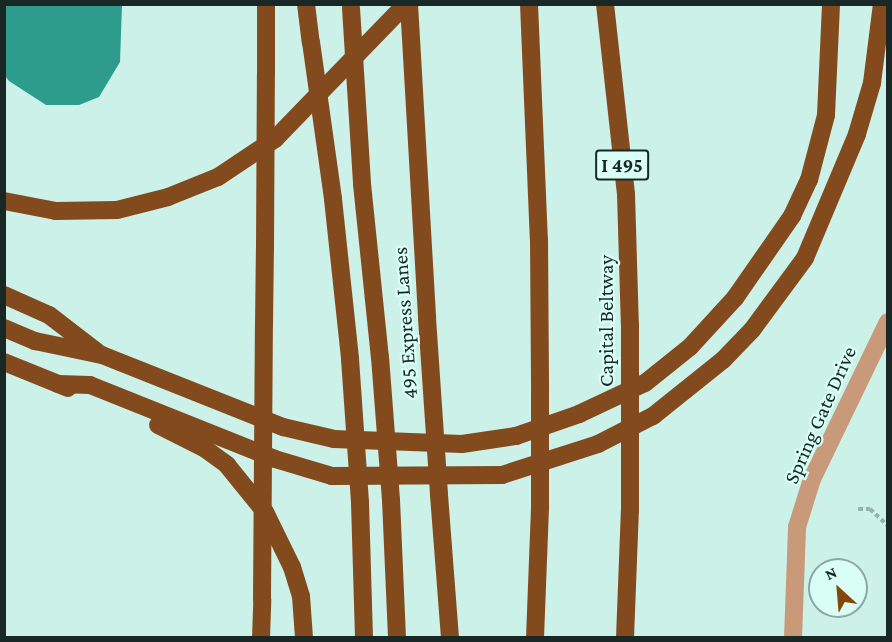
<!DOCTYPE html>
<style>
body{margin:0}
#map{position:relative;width:892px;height:642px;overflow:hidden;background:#cbf1e9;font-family:"Crimson Pro",serif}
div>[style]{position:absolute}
.water>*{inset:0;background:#2e9c8c}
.path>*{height:4px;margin-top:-2px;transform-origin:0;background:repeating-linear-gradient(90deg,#95b4ad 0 4.5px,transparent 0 7.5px)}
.minor>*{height:18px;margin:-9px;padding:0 9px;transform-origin:9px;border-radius:9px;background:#c99a79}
.motorway>*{height:18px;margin:-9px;padding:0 9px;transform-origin:9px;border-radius:9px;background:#834b1d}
.motorway-bridge>*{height:18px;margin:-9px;padding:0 9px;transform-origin:9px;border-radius:9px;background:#834b1d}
span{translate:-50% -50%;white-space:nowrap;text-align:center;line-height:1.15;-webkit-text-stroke:4.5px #d8fef6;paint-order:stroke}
.shield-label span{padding:2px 4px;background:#d8fef6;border:2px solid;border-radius:4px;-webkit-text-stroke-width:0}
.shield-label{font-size:20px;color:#1a2825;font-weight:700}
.street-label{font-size:21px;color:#1a2825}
.frame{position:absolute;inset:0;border:6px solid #1a2825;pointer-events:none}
.north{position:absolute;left:808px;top:558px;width:60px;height:60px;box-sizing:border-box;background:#d8fef6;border:2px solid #8ca8a2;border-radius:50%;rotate:334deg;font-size:16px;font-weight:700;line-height:24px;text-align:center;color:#1a2825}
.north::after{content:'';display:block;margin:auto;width:21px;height:27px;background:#844609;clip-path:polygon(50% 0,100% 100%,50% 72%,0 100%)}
</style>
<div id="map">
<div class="water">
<div style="clip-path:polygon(4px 5px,122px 5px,120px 62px,99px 97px,79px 105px,46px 105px,9px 81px,5px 76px)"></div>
</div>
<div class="path">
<div style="left:858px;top:509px;width:12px"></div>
<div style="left:870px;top:509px;width:25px;rotate:43deg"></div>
</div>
<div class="minor">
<div style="left:793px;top:638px;width:111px;rotate:-87.9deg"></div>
<div style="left:797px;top:527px;width:50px;rotate:-72.6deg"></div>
<div style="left:812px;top:479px;width:174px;rotate:-64.2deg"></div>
</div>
<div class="motorway">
<div style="left:266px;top:4px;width:70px;rotate:90deg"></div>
<div style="left:306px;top:4px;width:38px;rotate:83deg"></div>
<div style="left:409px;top:4px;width:315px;rotate:86.7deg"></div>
<div style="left:529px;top:4px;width:235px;rotate:87.6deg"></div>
<div style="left:539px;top:239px;width:152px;rotate:89.6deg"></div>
<div style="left:605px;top:4px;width:191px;rotate:83.7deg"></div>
<div style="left:626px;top:194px;width:131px;rotate:88.3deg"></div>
<div style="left:362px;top:184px;width:174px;rotate:84.1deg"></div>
<div style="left:333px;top:199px;width:161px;rotate:83.9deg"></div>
<div style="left:4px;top:201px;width:53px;rotate:10.9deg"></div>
<div style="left:56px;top:211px;width:61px;rotate:-0.9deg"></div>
<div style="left:117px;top:210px;width:53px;rotate:-14.3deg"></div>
<div style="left:168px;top:197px;width:54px;rotate:-21.8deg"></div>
<div style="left:218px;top:177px;width:69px;rotate:-33.7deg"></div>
<div style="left:275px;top:139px;width:188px;rotate:-45.9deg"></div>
<div style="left:4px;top:295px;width:49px;rotate:24deg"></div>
<div style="left:49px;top:315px;width:61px;rotate:37.6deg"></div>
<div style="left:264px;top:325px;width:77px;rotate:-89.3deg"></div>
<div style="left:4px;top:328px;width:34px;rotate:23deg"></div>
<div style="left:35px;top:341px;width:68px;rotate:11.8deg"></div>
<div style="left:102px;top:355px;width:195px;rotate:21.7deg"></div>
<div style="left:283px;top:427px;width:52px;rotate:13.2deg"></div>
<div style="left:334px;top:439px;width:128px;rotate:2.2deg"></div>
<div style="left:462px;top:444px;width:55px;rotate:-8.4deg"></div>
<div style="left:516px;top:436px;width:67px;rotate:-19.2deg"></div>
<div style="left:579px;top:414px;width:73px;rotate:-25.2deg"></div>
<div style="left:645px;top:383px;width:58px;rotate:-38.7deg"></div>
<div style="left:690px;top:347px;width:67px;rotate:-47.4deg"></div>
<div style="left:735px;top:298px;width:100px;rotate:-55.2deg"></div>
<div style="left:792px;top:216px;width:40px;rotate:-65deg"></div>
<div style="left:809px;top:180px;width:67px;rotate:-75.3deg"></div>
<div style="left:826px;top:115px;width:111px;rotate:-87.4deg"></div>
<div style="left:4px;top:362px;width:69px;rotate:22.1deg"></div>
<div style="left:58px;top:384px;width:32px;rotate:2deg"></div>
<div style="left:90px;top:385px;width:199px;rotate:21.8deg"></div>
<div style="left:275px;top:459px;width:59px;rotate:16.6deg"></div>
<div style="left:332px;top:476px;width:170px;rotate:-0.3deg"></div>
<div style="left:502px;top:475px;width:101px;rotate:-17.9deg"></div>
<div style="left:598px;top:444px;width:62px;rotate:-27deg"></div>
<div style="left:653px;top:416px;width:90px;rotate:-38.7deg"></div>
<div style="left:723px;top:360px;width:42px;rotate:-46deg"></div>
<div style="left:752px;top:330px;width:89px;rotate:-53.6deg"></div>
<div style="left:805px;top:258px;width:134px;rotate:-67.2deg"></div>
<div style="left:857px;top:134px;width:53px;rotate:-73.6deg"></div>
<div style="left:872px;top:83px;width:80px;rotate:-82.8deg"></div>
<div style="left:158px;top:425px;width:51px;rotate:26.6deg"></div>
<div style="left:204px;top:448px;width:29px;rotate:36deg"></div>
<div style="left:227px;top:465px;width:60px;rotate:51deg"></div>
<div style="left:265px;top:512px;width:61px;rotate:63.9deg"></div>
<div style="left:292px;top:567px;width:30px;rotate:73deg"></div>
<div style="left:301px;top:596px;width:42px;rotate:85.9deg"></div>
<div style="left:439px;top:495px;width:143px;rotate:85.6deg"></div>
<div style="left:391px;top:500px;width:138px;rotate:87.5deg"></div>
<div style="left:360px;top:503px;width:135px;rotate:88.3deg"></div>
<div style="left:261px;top:638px;width:38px;rotate:-88deg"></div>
<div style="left:535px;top:638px;width:133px;rotate:-87.8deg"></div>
<div style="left:625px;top:638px;width:128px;rotate:-87.8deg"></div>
</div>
<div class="motorway-bridge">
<div style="left:351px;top:8px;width:176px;rotate:86.4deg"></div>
<div style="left:311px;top:42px;width:159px;rotate:82deg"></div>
<div style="left:265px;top:248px;width:174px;rotate:-89.7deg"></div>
<div style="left:427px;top:318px;width:177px;rotate:86.1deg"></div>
<div style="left:380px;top:357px;width:143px;rotate:85.6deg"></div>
<div style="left:350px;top:359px;width:144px;rotate:86deg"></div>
<div style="left:540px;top:505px;width:114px;rotate:-90deg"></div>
<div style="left:630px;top:510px;width:185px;rotate:-90deg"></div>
<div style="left:262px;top:600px;width:275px;rotate:-89.6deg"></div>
</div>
<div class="shield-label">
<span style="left:622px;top:165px">I 495</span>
</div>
<div class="street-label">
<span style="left:606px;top:321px;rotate:-90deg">Capital Beltway</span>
<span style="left:405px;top:323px;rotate:-94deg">495 Express Lanes</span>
<span style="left:820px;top:415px;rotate:-66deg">Spring Gate Drive</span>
</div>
<div class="frame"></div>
<div class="north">N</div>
</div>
